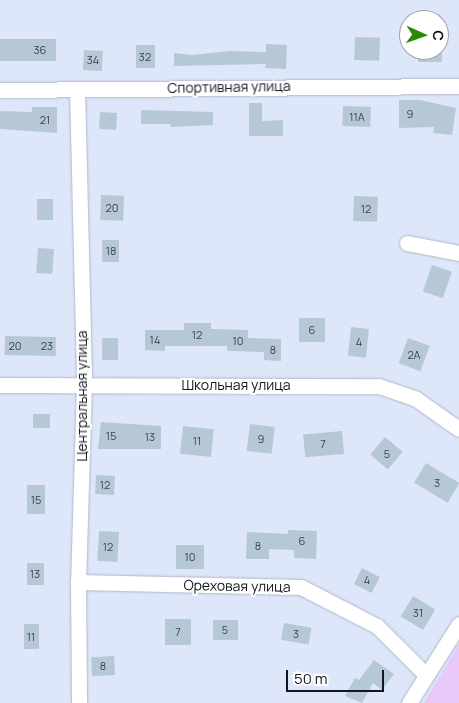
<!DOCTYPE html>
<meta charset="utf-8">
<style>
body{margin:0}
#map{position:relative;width:459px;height:703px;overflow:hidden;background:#dde7f9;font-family:Manrope,sans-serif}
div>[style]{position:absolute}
.green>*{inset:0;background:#e9c8fa}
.building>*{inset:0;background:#b6c8d5;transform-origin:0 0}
.roads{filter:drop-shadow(0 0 1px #afb8c9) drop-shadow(0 0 1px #afb8c9)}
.minor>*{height:15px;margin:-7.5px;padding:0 7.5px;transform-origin:7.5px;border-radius:7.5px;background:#fff}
span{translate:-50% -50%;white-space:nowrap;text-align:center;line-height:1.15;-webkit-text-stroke:4px #fff;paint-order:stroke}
.number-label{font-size:11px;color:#3b424a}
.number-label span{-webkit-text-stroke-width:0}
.street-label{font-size:14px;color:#12151b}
.north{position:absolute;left:399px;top:10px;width:50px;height:50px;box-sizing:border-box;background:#fff;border:1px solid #a0a1a4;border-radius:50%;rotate:92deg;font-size:14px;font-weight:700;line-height:20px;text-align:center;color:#12151b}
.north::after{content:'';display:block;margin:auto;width:18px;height:22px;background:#288b00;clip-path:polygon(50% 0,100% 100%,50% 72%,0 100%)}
.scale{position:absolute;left:286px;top:670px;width:98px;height:22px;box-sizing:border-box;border:2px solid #12151b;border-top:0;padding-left:6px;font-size:15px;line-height:18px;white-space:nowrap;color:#12151b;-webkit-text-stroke:4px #fff;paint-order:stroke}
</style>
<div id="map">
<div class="green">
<div style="clip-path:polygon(459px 644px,459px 703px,424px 703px)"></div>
</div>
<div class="building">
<div style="left:355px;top:37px;width:25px;height:23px;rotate:2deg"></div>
<div style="left:56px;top:39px;width:22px;height:56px;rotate:90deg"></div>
<div style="clip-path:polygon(266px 44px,287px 45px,286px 69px,265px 68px,266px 64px,174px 66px,174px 53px,193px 55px,230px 51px,266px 52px)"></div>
<div style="left:136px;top:45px;width:19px;height:23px"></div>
<div style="left:84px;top:50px;width:19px;height:20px;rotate:3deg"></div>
<div style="left:418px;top:50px;width:24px;height:12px"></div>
<div style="clip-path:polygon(399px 100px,420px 100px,456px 108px,452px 135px,433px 133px,434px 127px,399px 128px)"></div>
<div style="clip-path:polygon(249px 103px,262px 103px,262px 121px,283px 120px,283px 136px,249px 136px)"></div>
<div style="left:343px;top:106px;width:28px;height:20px;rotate:2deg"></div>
<div style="clip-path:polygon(32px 107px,57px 107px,57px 133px,0 129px,0 111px,32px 112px)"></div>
<div style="clip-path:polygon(141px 110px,213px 112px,213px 125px,171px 127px,171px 124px,141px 124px)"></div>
<div style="left:100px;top:112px;width:17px;height:17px;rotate:3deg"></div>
<div style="left:101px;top:195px;width:23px;height:25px;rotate:2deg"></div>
<div style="left:354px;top:196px;width:24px;height:25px;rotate:2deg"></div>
<div style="left:37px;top:199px;width:16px;height:21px"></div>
<div style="left:102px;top:240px;width:17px;height:22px"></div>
<div style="left:38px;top:248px;width:16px;height:25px;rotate:4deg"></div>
<div style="left:432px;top:265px;width:21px;height:28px;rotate:19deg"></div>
<div style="left:299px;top:318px;width:26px;height:24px"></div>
<div style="clip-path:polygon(184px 323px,211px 323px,211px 329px,248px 330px,248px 338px,281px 339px,281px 361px,264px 360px,264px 352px,227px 351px,227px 346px,165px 346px,165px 351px,145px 350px,145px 330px,184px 330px)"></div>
<div style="left:351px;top:327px;width:18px;height:29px;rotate:6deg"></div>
<div style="left:5px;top:336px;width:51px;height:19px;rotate:1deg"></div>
<div style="left:102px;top:338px;width:16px;height:22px"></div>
<div style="left:408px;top:338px;width:23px;height:27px;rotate:20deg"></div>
<div style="left:33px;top:414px;width:17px;height:14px"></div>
<div style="clip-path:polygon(101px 422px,161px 426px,161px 449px,98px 449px)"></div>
<div style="left:250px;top:424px;width:25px;height:27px;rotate:7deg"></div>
<div style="left:183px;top:426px;width:31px;height:28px;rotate:6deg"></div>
<div style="left:342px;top:431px;width:23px;height:39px;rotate:85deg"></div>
<div style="left:385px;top:437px;width:23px;height:23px;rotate:40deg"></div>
<div style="left:426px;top:463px;width:39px;height:23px;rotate:31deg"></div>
<div style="left:96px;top:475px;width:19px;height:19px;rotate:3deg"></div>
<div style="left:27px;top:485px;width:18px;height:29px"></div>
<div style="clip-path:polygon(288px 530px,317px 531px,316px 559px,294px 558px,294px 550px,269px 549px,269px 559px,246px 559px,247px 532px,288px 534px)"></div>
<div style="left:99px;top:531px;width:20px;height:30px;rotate:3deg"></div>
<div style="left:176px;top:545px;width:28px;height:24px"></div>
<div style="left:27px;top:563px;width:17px;height:22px"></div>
<div style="left:362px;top:568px;width:20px;height:18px;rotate:27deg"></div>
<div style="left:413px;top:596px;width:26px;height:24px;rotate:31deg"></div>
<div style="left:165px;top:619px;width:26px;height:26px"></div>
<div style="left:213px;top:620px;width:25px;height:20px"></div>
<div style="left:284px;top:623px;width:28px;height:17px;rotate:10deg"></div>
<div style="left:24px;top:624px;width:15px;height:25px"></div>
<div style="left:114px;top:656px;width:19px;height:23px;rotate:87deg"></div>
<div style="clip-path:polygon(374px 660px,394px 674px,382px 690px,373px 683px,362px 703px,345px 696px,355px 678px,359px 680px)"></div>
</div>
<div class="roads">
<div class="minor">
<div style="left:77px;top:89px;width:294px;rotate:88.6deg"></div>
<div style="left:84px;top:383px;width:199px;rotate:91.7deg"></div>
<div style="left:78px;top:582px;width:121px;rotate:89.5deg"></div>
<div style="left:0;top:90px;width:459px;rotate:-0.5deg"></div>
<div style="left:407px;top:243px;width:53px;rotate:10.9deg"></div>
<div style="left:0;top:385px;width:379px;rotate:0.2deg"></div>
<div style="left:379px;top:386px;width:39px;rotate:19deg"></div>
<div style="left:416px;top:399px;width:52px;rotate:34.9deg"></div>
<div style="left:78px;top:582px;width:223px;rotate:1.3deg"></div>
<div style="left:301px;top:587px;width:85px;rotate:27.2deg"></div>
<div style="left:377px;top:626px;width:69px;rotate:45deg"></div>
<div style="left:409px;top:703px;width:93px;rotate:-57.7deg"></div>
</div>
</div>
<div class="number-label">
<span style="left:40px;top:50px">36</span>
<span style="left:145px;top:57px">32</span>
<span style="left:93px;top:60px">34</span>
<span style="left:410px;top:114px">9</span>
<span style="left:357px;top:117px">11А</span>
<span style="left:45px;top:120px">21</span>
<span style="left:112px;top:208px">20</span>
<span style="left:366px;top:209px">12</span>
<span style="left:111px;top:251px">18</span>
<span style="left:312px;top:330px">6</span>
<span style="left:197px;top:335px">12</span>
<span style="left:155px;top:340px">14</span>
<span style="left:238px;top:341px">10</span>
<span style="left:359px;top:342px">4</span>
<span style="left:15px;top:346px">20</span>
<span style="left:47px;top:346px">23</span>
<span style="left:273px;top:350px">8</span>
<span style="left:414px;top:355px">2А</span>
<span style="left:111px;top:436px">15</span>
<span style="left:150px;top:437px">13</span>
<span style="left:261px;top:439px">9</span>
<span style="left:197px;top:441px">11</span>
<span style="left:323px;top:444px">7</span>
<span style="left:387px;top:454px">5</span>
<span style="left:437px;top:483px">3</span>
<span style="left:105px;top:485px">12</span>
<span style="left:36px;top:500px">15</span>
<span style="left:302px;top:541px">6</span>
<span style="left:258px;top:546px">8</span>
<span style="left:108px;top:547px">12</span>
<span style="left:190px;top:557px">10</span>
<span style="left:35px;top:574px">13</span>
<span style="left:367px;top:580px">4</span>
<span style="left:418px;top:613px">31</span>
<span style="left:225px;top:630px">5</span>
<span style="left:178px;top:632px">7</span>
<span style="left:296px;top:634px">3</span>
<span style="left:31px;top:637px">11</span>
<span style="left:103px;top:666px">8</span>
</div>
<div class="street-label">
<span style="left:229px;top:87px;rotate:-1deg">Спортивная улица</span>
<span style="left:236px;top:385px">Школьная улица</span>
<span style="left:82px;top:396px;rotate:-90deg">Центральная улица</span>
<span style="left:237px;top:586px;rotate:1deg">Ореховая улица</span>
</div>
<div class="north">С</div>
<div class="scale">50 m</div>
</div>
